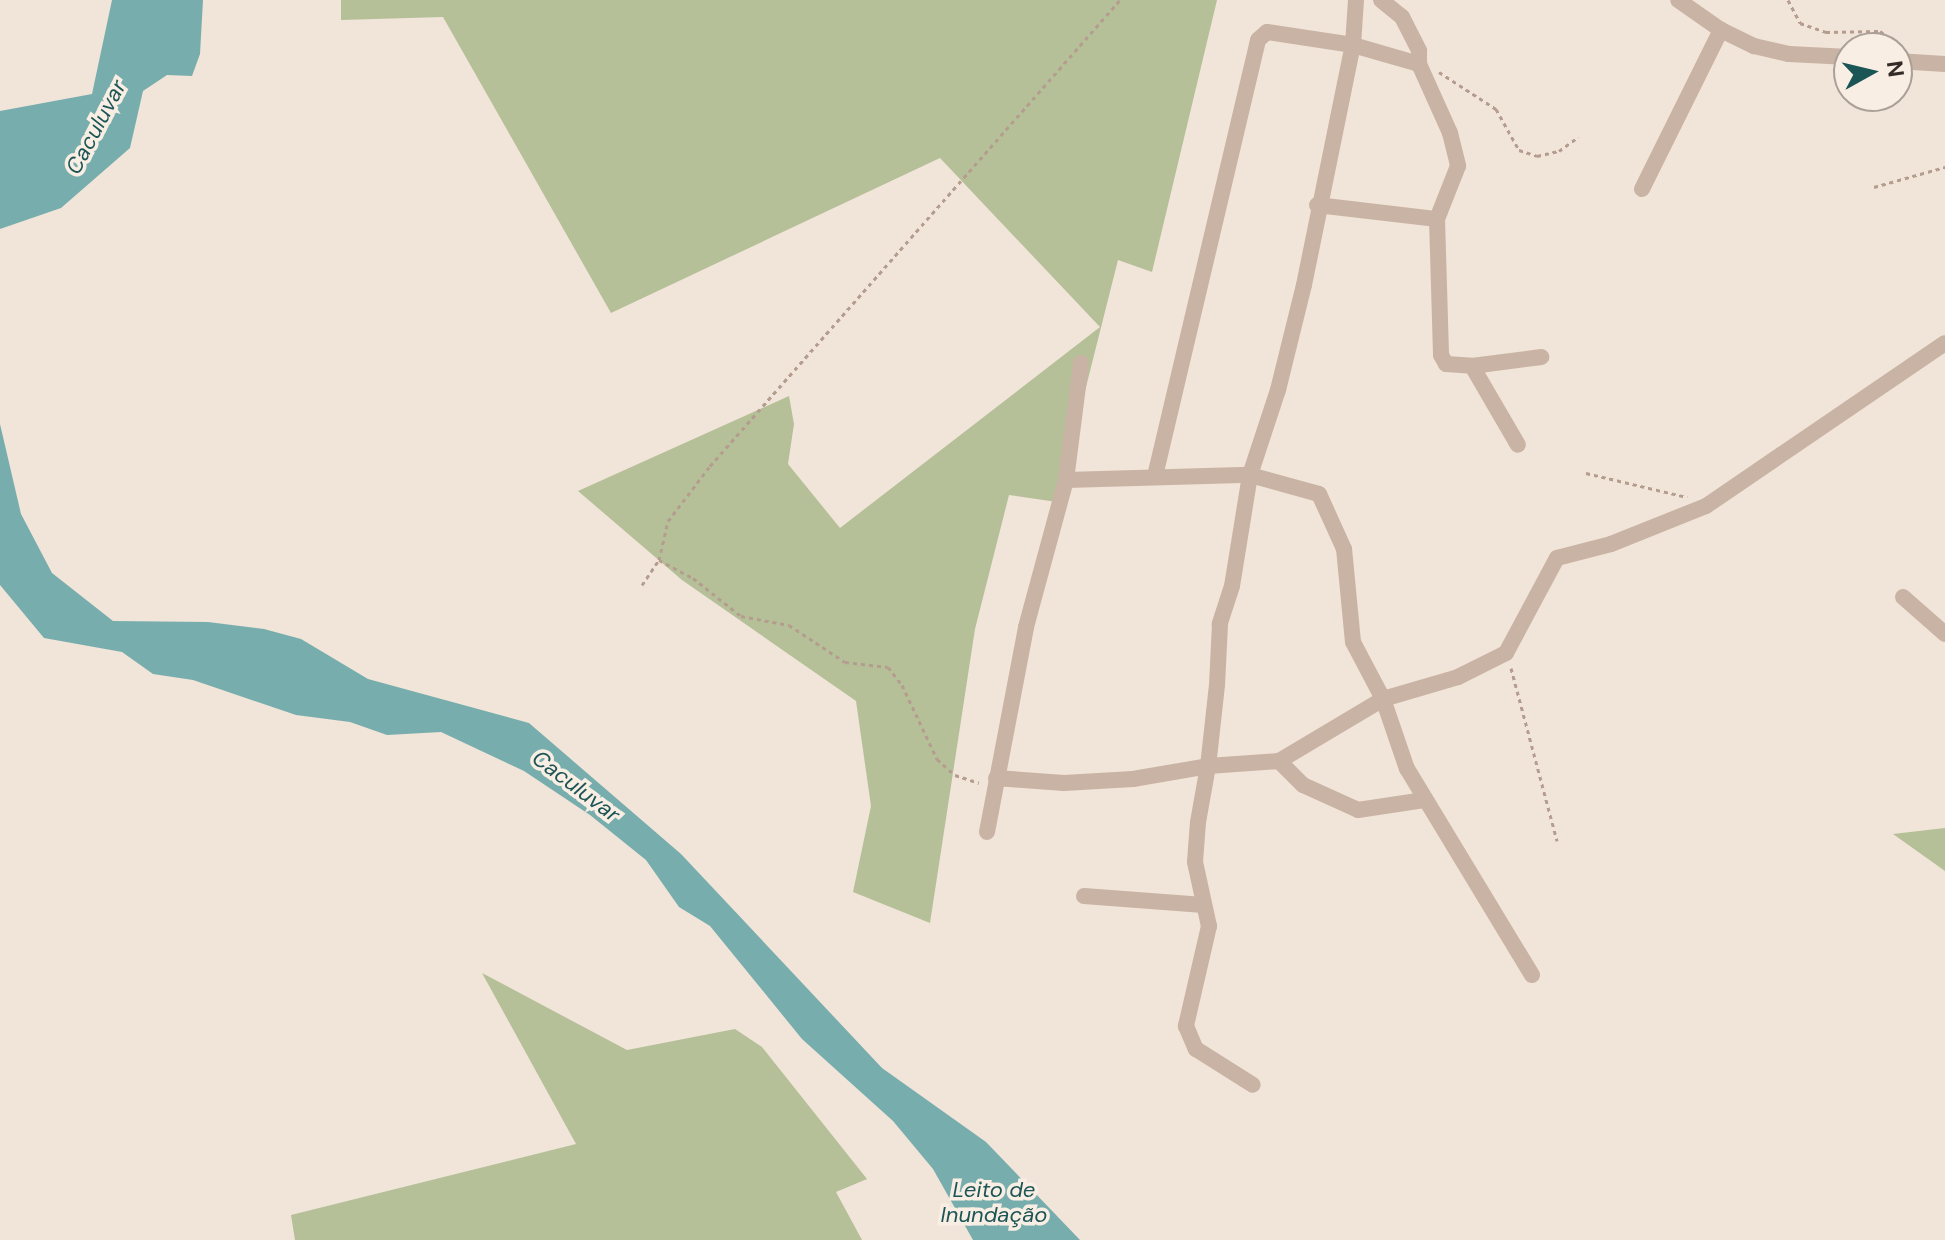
<!DOCTYPE html>
<meta charset="utf-8">
<style>
body{margin:0}
#map{position:relative;width:1945px;height:1240px;overflow:hidden;background:#f1e4d8;font-family:"DM Sans",sans-serif}
div>[style]{position:absolute}
.green>*{inset:0;background:#b5c098}
.water>*{inset:0;background:#77aead}
.path>*{height:3px;margin-top:-1.5px;transform-origin:0;background:repeating-linear-gradient(90deg,#b49d8f 0 4px,transparent 0 8px)}
.minor>*{height:16px;margin:-8px;padding:0 8px;transform-origin:8px;border-radius:8px;background:#c9b3a4}
span{translate:-50% -50%;white-space:nowrap;text-align:center;line-height:1.15;-webkit-text-stroke:7px #f9eee4;paint-order:stroke}
.water-label{font-size:22px;color:#1c5555;font-style:italic}
.north{position:absolute;left:1833px;top:32px;width:80px;height:80px;box-sizing:border-box;background:#f9eee4;border:2px solid #aaa098;border-radius:50%;rotate:82deg;font-size:22px;font-weight:700;line-height:32px;text-align:center;color:#342a26}
.north::after{content:'';display:block;margin:auto;width:28px;height:36px;background:#1c5555;clip-path:polygon(50% 0,100% 100%,50% 72%,0 100%)}
</style>
<div id="map">
<div class="green">
<div style="clip-path:polygon(341px 0,1217px 0,1152px 272px,1118px 260px,1057px 502px,1009px 495px,975px 629px,930px 923px,853px 892px,871px 806px,856px 701px,682px 580px,578px 491px,789px 396px,794px 424px,788px 464px,840px 528px,1100px 327px,940px 158px,611px 313px,443px 17px,341px 20px)"></div>
<div style="clip-path:polygon(1945px 828px,1945px 871px,1893px 834px)"></div>
<div style="clip-path:polygon(482px 973px,627px 1050px,735px 1029px,762px 1047px,867px 1179px,836px 1192px,862px 1240px,295px 1240px,291px 1215px,576px 1144px)"></div>
</div>
<div class="water">
<div style="clip-path:polygon(112px 0,203px 0,200px 54px,192px 76px,167px 75px,143px 91px,130px 148px,61px 208px,0 229px,0 111px,92px 94px)"></div>
<div style="clip-path:polygon(0 424px,21px 514px,52px 573px,113px 621px,208px 622px,264px 629px,301px 639px,368px 679px,529px 723px,681px 854px,882px 1068px,986px 1142px,1080px 1240px,973px 1240px,933px 1169px,893px 1121px,802px 1039px,710px 926px,679px 907px,646px 860px,590px 815px,524px 771px,441px 732px,387px 735px,350px 722px,296px 715px,193px 680px,153px 674px,122px 652px,44px 638px,0 585px)"></div>
</div>
<div class="path">
<div style="left:1788px;top:0;width:26px;rotate:62deg"></div>
<div style="left:1800px;top:23px;width:28px;rotate:19deg"></div>
<div style="left:1826px;top:32px;width:54px;rotate:-1.1deg"></div>
<div style="left:1880px;top:31px;width:21px;rotate:39deg"></div>
<div style="left:1439px;top:72px;width:68px;rotate:33deg"></div>
<div style="left:1496px;top:109px;width:47px;rotate:60.7deg"></div>
<div style="left:1519px;top:150px;width:19px;rotate:18deg"></div>
<div style="left:1537px;top:156px;width:23px;rotate:-13deg"></div>
<div style="left:1559px;top:151px;width:24px;rotate:-36deg"></div>
<div style="left:1874px;top:187px;width:74px;rotate:-15.7deg"></div>
<div style="left:1586px;top:473px;width:104px;rotate:13.4deg"></div>
<div style="left:659px;top:560px;width:38px;rotate:28deg"></div>
<div style="left:693px;top:578px;width:61px;rotate:38.4deg"></div>
<div style="left:741px;top:616px;width:49px;rotate:10.6deg"></div>
<div style="left:789px;top:625px;width:67px;rotate:33.5deg"></div>
<div style="left:845px;top:662px;width:43px;rotate:6.6deg"></div>
<div style="left:888px;top:667px;width:23px;rotate:52deg"></div>
<div style="left:902px;top:685px;width:82px;rotate:64.7deg"></div>
<div style="left:937px;top:759px;width:24px;rotate:42deg"></div>
<div style="left:955px;top:775px;width:25px;rotate:18deg"></div>
<div style="left:642px;top:585px;width:30px;rotate:-56deg"></div>
<div style="left:659px;top:560px;width:40px;rotate:-77deg"></div>
<div style="left:668px;top:521px;width:69px;rotate:-52.6deg"></div>
<div style="left:710px;top:466px;width:621px;rotate:-48.66deg"></div>
<div style="left:1511px;top:668px;width:179px;rotate:75.1deg"></div>
</div>
<div class="minor">
<div style="left:1381px;top:0;width:27px;rotate:39deg"></div>
<div style="left:1402px;top:17px;width:38px;rotate:63deg"></div>
<div style="left:1419px;top:51px;width:13px;rotate:90deg"></div>
<div style="left:1721px;top:30px;width:37px;rotate:26deg"></div>
<div style="left:1754px;top:46px;width:36px;rotate:13deg"></div>
<div style="left:1789px;top:54px;width:60px;rotate:2.9deg"></div>
<div style="left:1897px;top:61px;width:48px;rotate:3.6deg"></div>
<div style="left:1642px;top:189px;width:178px;rotate:-63.6deg"></div>
<div style="left:1721px;top:30px;width:52px;rotate:-145.1deg"></div>
<div style="left:1317px;top:205px;width:121px;rotate:6.7deg"></div>
<div style="left:1472px;top:366px;width:91px;rotate:59.8deg"></div>
<div style="left:1155px;top:476px;width:448px;rotate:-76.7deg"></div>
<div style="left:1258px;top:40px;width:12px;rotate:-42deg"></div>
<div style="left:1267px;top:32px;width:87px;rotate:8.6deg"></div>
<div style="left:1353px;top:45px;width:69px;rotate:16.1deg"></div>
<div style="left:1419px;top:64px;width:76px;rotate:65.8deg"></div>
<div style="left:1450px;top:133px;width:34px;rotate:76deg"></div>
<div style="left:1458px;top:166px;width:57px;rotate:111.6deg"></div>
<div style="left:1437px;top:219px;width:136px;rotate:88.3deg"></div>
<div style="left:1441px;top:355px;width:10px;rotate:61deg"></div>
<div style="left:1446px;top:364px;width:26px;rotate:4deg"></div>
<div style="left:1472px;top:366px;width:70px;rotate:-7.4deg"></div>
<div style="left:1066px;top:480px;width:118px;rotate:-82.7deg"></div>
<div style="left:1903px;top:597px;width:56px;rotate:41.4deg"></div>
<div style="left:1279px;top:761px;width:34px;rotate:45deg"></div>
<div style="left:1303px;top:785px;width:60px;rotate:24.4deg"></div>
<div style="left:1358px;top:810px;width:67px;rotate:-8.6deg"></div>
<div style="left:996px;top:778px;width:68px;rotate:4.2deg"></div>
<div style="left:1064px;top:783px;width:69px;rotate:-3.3deg"></div>
<div style="left:1133px;top:779px;width:76px;rotate:-9.8deg"></div>
<div style="left:1208px;top:766px;width:71px;rotate:-4deg"></div>
<div style="left:1279px;top:761px;width:121px;rotate:-30.8deg"></div>
<div style="left:1383px;top:699px;width:64px;rotate:-117.8deg"></div>
<div style="left:1353px;top:642px;width:93px;rotate:-95.5deg"></div>
<div style="left:1344px;top:549px;width:60px;rotate:-114.4deg"></div>
<div style="left:1319px;top:494px;width:72px;rotate:-164.6deg"></div>
<div style="left:1250px;top:475px;width:112px;rotate:99.2deg"></div>
<div style="left:1232px;top:586px;width:40px;rotate:108deg"></div>
<div style="left:1220px;top:624px;width:61px;rotate:92.8deg"></div>
<div style="left:1217px;top:685px;width:81px;rotate:96.3deg"></div>
<div style="left:1208px;top:766px;width:57px;rotate:100.1deg"></div>
<div style="left:1198px;top:822px;width:40px;rotate:94.3deg"></div>
<div style="left:1195px;top:862px;width:66px;rotate:77.7deg"></div>
<div style="left:1209px;top:926px;width:103px;rotate:103deg"></div>
<div style="left:1186px;top:1026px;width:25px;rotate:67deg"></div>
<div style="left:1196px;top:1049px;width:67px;rotate:32.3deg"></div>
<div style="left:987px;top:832px;width:209px;rotate:-79.2deg"></div>
<div style="left:1026px;top:627px;width:152px;rotate:-74.8deg"></div>
<div style="left:1066px;top:480px;width:184px;rotate:-1.6deg"></div>
<div style="left:1250px;top:475px;width:89px;rotate:-71.8deg"></div>
<div style="left:1278px;top:390px;width:108px;rotate:-76.1deg"></div>
<div style="left:1304px;top:285px;width:245px;rotate:-78.5deg"></div>
<div style="left:1353px;top:45px;width:45px;rotate:-86.2deg"></div>
<div style="left:1084px;top:896px;width:120px;rotate:4.3deg"></div>
<div style="left:1532px;top:975px;width:241px;rotate:-121.2deg"></div>
<div style="left:1407px;top:769px;width:74px;rotate:-108.9deg"></div>
<div style="left:1383px;top:699px;width:78px;rotate:-16.3deg"></div>
<div style="left:1458px;top:677px;width:54px;rotate:-26.6deg"></div>
<div style="left:1506px;top:653px;width:108px;rotate:-61.8deg"></div>
<div style="left:1557px;top:558px;width:56px;rotate:-14.5deg"></div>
<div style="left:1611px;top:544px;width:102px;rotate:-21.8deg"></div>
<div style="left:1706px;top:506px;width:289px;rotate:-34.3deg"></div>
</div>
<div class="water-label">
<span style="left:96px;top:127px;rotate:-62deg">Caculuvar</span>
<span style="left:576px;top:786px;rotate:37deg">Caculuvar</span>
<span style="left:994px;top:1202px">Leito de<br>Inundação</span>
</div>
<div class="north">N</div>
</div>
